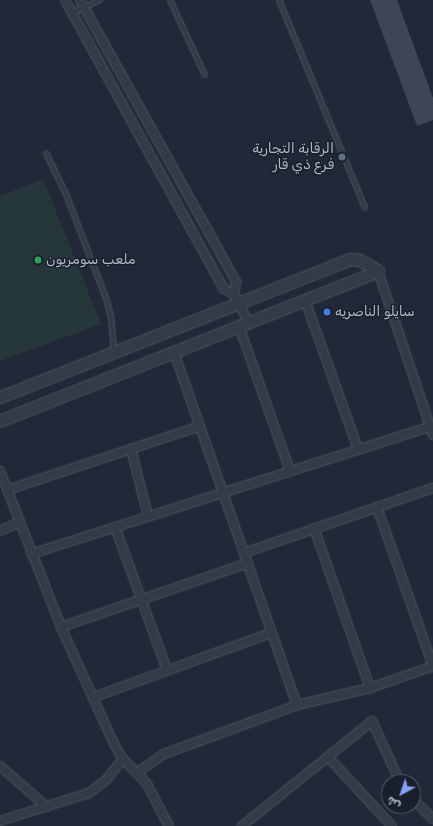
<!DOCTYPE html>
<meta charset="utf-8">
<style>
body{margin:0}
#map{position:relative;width:433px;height:826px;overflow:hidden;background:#212837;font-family:Rubik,Vazirmatn,sans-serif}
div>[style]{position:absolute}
.green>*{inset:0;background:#26373b}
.building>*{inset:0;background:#3d4557}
.roads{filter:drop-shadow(0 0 1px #4f5563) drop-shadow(0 0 1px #4f5563)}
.service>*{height:4px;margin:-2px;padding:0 2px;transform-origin:2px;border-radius:2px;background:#353a48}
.minor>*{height:8px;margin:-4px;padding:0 4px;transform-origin:4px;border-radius:4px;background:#353a48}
.tertiary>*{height:11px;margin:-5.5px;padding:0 5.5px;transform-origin:5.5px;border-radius:5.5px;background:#353a48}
.dots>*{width:11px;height:11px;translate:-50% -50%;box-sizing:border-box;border:2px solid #1a1f2d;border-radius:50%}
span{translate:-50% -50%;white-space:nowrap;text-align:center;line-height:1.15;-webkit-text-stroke:3px #1a1f2d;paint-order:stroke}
.poi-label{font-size:14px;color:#afb5c4}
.right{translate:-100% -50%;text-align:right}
.left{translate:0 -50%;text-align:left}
.north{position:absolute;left:381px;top:774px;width:40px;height:40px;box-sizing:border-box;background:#1a1f2d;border:1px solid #565b69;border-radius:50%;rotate:220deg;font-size:11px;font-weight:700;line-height:16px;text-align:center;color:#afb5c4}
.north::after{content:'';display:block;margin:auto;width:14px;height:18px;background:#84a2f4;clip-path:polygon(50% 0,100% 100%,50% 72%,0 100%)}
</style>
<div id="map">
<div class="green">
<div style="clip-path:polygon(43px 179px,101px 324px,0 361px,0 196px)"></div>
</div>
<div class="building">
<div style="clip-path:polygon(370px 0,397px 0,433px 98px,433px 120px,417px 126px)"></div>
</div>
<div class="roads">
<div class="service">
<div style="left:170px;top:0;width:83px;rotate:65deg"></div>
<div style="left:279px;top:0;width:225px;rotate:67.5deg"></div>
<div style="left:72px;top:13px;width:31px;rotate:-25deg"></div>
<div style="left:46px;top:153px;width:46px;rotate:64deg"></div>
<div style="left:66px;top:194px;width:111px;rotate:69deg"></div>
<div style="left:106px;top:298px;width:20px;rotate:75deg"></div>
<div style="left:111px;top:317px;width:34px;rotate:85deg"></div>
</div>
<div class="minor">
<div style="left:65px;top:0;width:330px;rotate:61.2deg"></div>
<div style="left:224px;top:289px;width:11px;rotate:27deg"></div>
<div style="left:234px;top:294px;width:33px;rotate:63deg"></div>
<div style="left:80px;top:0;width:322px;rotate:61deg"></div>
<div style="left:236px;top:282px;width:12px;rotate:99deg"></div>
<div style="left:378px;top:271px;width:173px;rotate:71.5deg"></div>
<div style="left:305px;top:300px;width:158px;rotate:70.4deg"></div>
<div style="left:239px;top:326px;width:154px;rotate:70.6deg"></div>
<div style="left:174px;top:352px;width:374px;rotate:70.8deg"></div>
<div style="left:131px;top:449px;width:69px;rotate:75.8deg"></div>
<div style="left:0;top:471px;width:168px;rotate:68.6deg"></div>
<div style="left:61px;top:627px;width:128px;rotate:65.6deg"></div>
<div style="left:114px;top:744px;width:17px;rotate:59deg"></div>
<div style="left:123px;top:759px;width:35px;rotate:46deg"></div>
<div style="left:147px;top:784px;width:47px;rotate:62.4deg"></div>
<div style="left:7px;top:490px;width:203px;rotate:-18.3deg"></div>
<div style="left:115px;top:527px;width:152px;rotate:70deg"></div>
<div style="left:314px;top:528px;width:170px;rotate:70.7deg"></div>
<div style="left:0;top:531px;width:21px;rotate:-25deg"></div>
<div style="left:244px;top:553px;width:200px;rotate:-19deg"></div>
<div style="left:31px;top:554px;width:419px;rotate:-17.7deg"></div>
<div style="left:61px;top:627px;width:198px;rotate:-18.9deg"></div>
<div style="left:94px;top:697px;width:188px;rotate:-19.9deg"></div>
<div style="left:328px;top:757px;width:94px;rotate:47.2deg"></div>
<div style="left:0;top:766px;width:62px;rotate:41.1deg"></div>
<div style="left:138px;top:772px;width:32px;rotate:-35deg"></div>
<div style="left:164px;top:754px;width:142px;rotate:-20.2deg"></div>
<div style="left:297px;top:705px;width:75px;rotate:-13.1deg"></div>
<div style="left:370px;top:688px;width:67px;rotate:-19.2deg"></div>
<div style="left:433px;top:666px;width:169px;rotate:-109.4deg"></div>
<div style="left:413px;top:799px;width:28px;rotate:45deg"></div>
<div style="left:0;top:821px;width:93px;rotate:-17.5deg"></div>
<div style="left:89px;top:793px;width:20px;rotate:-37deg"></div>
<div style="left:105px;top:781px;width:28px;rotate:-51deg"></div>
<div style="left:242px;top:826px;width:167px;rotate:-38.9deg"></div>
<div style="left:372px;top:721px;width:67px;rotate:65.3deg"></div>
</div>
<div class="tertiary">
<div style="left:0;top:397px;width:376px;rotate:-21.5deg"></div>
<div style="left:350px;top:259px;width:10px;rotate:6deg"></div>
<div style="left:360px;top:260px;width:21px;rotate:31deg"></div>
<div style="left:378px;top:271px;width:407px;rotate:158.4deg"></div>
</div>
</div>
<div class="dots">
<div style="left:342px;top:157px;background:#5c6f8a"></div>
<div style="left:38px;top:260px;background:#2e9e5b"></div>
<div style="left:327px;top:312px;background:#3f7fe0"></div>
</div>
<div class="poi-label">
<span class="right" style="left:334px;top:157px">الرقابة التجارية<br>فرع ذي قار</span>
<span class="left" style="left:46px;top:260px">ملعب سومريون</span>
<span class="left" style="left:335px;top:312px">سايلو الناصريه</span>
</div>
<div class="north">ش</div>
</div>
